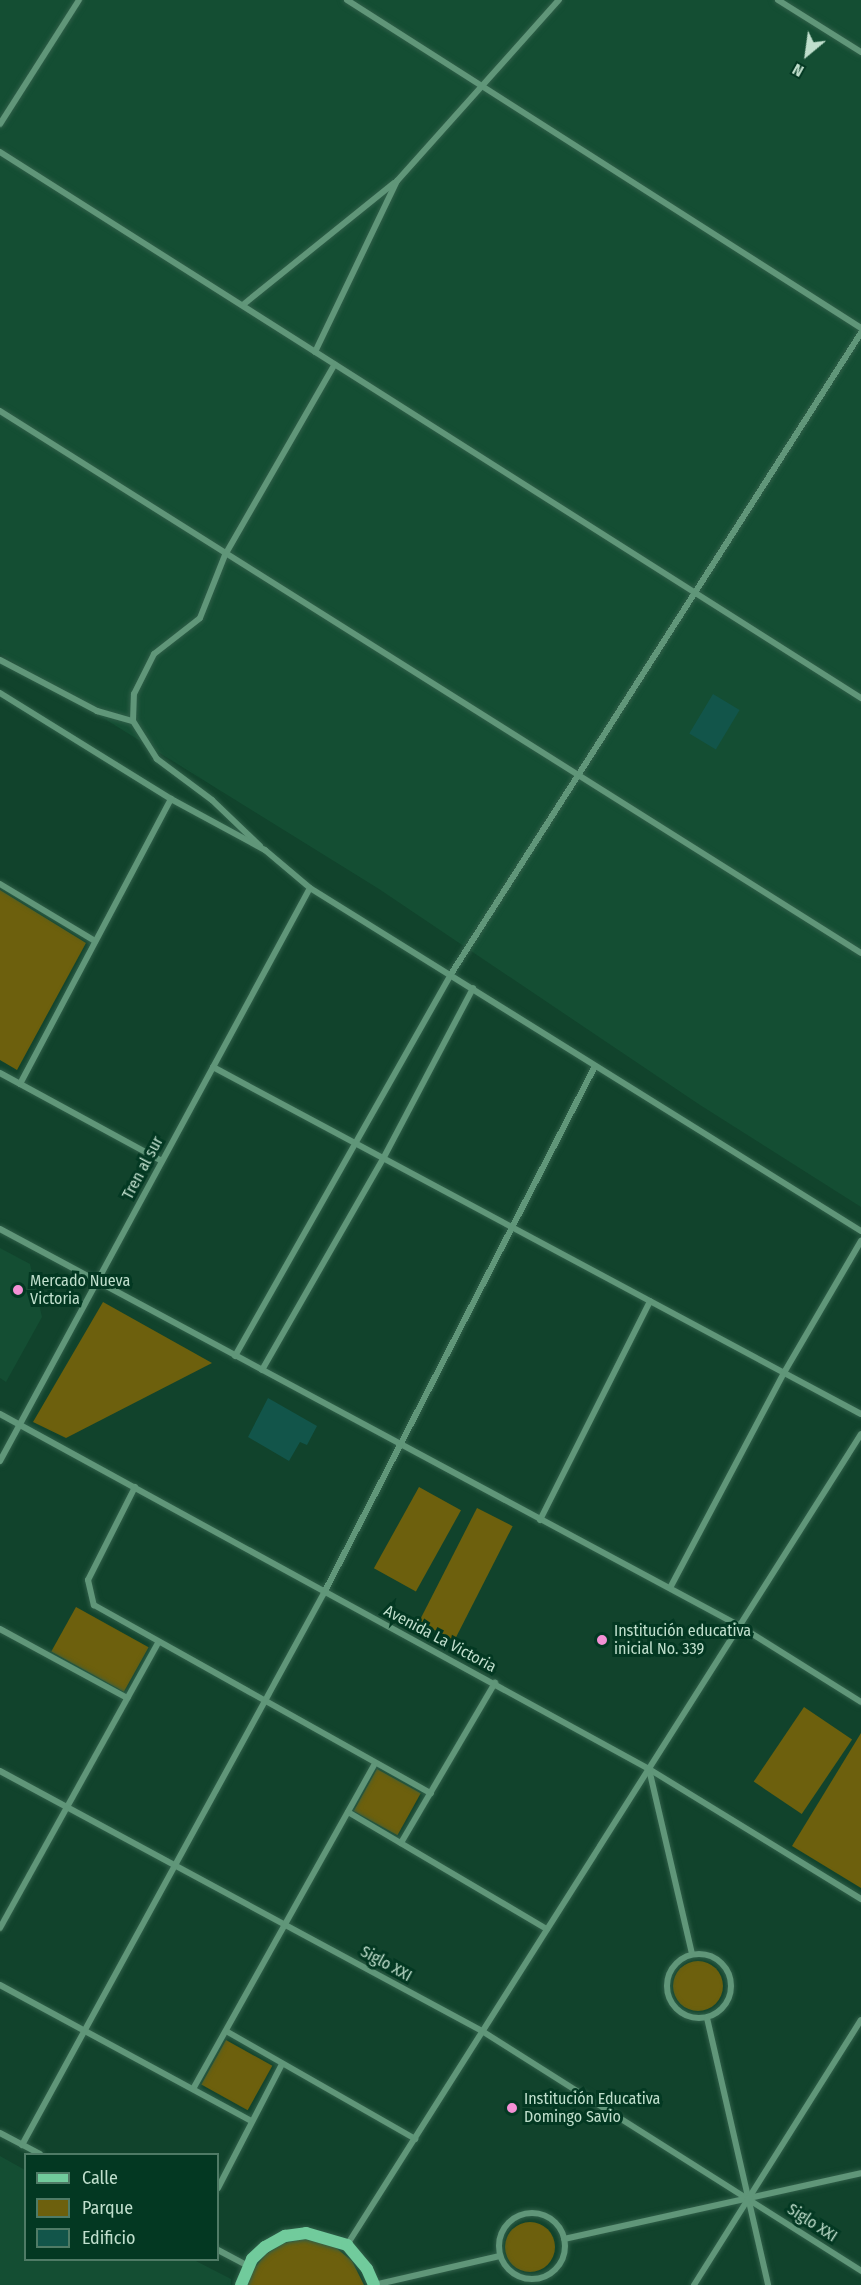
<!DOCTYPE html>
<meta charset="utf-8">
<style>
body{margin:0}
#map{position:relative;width:861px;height:2285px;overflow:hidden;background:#11432c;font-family:"Fira Sans Condensed",sans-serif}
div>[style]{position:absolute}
.built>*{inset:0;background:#144e33}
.green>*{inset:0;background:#6d600d;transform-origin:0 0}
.round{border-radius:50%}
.building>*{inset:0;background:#12554a;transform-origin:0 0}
.roads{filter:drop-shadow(0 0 2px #305f49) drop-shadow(0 0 2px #305f49)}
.street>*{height:6px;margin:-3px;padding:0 3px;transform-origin:3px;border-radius:3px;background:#609679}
.street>.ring{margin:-3px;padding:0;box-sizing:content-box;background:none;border:6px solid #609679;border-radius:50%}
.secondary>*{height:12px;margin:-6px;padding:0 6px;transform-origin:6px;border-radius:6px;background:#71cb9c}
.dots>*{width:16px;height:16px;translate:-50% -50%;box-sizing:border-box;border:3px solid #033822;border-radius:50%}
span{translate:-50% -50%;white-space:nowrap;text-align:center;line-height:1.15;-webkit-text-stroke:6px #033822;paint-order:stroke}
.street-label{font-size:16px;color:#c0dfcd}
.poi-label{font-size:16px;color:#c0dfcd}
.left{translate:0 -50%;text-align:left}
.legend{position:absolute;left:24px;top:2153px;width:195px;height:108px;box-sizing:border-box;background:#033822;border:2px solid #4f7b66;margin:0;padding:8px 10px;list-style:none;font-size:18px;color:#c0dfcd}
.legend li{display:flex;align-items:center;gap:12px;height:30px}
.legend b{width:30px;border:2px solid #4f7b66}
.north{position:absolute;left:777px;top:24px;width:60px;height:60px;-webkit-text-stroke:4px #033822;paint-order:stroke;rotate:209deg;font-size:16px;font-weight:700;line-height:24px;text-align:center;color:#c0dfcd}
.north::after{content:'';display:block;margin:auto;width:21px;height:27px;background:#c0dfcd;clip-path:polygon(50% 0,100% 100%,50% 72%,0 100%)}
</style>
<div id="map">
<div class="built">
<div style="clip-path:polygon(0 0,861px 0,861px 1207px,700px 1105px,379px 889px,0 654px)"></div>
<div style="clip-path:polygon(0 1248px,30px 1264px,42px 1317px,6px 1382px,0 1378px)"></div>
<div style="clip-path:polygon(0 2156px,25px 2170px,26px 2260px,194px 2260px,231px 2279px,231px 2285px,0 2285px)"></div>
</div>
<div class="green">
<div style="clip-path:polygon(0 890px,86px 943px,17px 1070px,0 1060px)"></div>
<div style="clip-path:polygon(103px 1302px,212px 1363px,66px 1438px,33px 1422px)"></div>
<div style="left:419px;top:1487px;width:48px;height:93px;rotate:29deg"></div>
<div style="left:477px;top:1508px;width:40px;height:128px;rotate:27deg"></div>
<div style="left:76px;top:1607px;width:83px;height:51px;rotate:29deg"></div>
<div style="left:804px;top:1707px;width:58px;height:90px;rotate:34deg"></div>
<div style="clip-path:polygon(861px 1733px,861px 1888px,792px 1846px)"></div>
<div style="left:377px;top:1769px;width:50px;height:48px;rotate:29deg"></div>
<div class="round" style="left:673px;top:1961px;width:50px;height:50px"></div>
<div style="left:226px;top:2040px;width:53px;height:51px;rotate:29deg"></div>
<div class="round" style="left:505px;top:2222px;width:50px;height:50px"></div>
<div style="clip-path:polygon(305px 2239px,335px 2247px,352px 2261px,364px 2285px,248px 2285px,253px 2270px,266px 2254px,284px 2243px)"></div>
</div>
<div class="building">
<div style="left:713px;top:694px;width:31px;height:46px;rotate:31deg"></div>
<div style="clip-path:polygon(268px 1398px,317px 1426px,307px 1445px,300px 1442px,289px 1461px,248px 1437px)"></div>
</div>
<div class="roads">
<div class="street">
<div style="left:347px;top:0;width:610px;rotate:32.54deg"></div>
<div style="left:778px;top:0;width:98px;rotate:32.1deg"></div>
<div style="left:0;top:124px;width:147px;rotate:-57.5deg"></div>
<div style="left:0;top:152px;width:1020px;rotate:32.38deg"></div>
<div style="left:244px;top:304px;width:193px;rotate:-38.9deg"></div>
<div style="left:315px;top:352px;width:190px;rotate:-64.4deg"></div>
<div style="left:397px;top:181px;width:243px;rotate:-48.2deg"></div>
<div style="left:0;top:411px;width:1017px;rotate:32.19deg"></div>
<div style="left:0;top:660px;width:110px;rotate:27.7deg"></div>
<div style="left:97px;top:711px;width:37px;rotate:16deg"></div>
<div style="left:0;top:693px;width:201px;rotate:31.8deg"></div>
<div style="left:171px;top:799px;width:107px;rotate:28.5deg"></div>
<div style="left:265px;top:850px;width:59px;rotate:40.2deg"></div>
<div style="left:310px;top:888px;width:649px;rotate:31.9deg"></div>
<div style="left:260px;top:846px;width:66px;rotate:-136.2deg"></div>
<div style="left:212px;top:800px;width:69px;rotate:-143.3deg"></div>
<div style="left:157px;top:759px;width:45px;rotate:-122.3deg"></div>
<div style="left:133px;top:721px;width:27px;rotate:-88deg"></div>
<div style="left:134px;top:694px;width:45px;rotate:-63.4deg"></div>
<div style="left:154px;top:654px;width:58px;rotate:-38deg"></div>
<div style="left:200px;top:618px;width:68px;rotate:-68.4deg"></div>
<div style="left:225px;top:555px;width:220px;rotate:-60.1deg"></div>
<div style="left:0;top:884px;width:111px;rotate:31deg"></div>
<div style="left:213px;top:1067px;width:735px;rotate:28.17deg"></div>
<div style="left:0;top:1073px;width:184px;rotate:28.5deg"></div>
<div style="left:20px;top:1084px;width:323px;rotate:-62.1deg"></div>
<div style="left:0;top:1229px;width:838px;rotate:28.22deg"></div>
<div style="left:738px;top:1625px;width:145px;rotate:32deg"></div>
<div style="left:235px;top:1356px;width:439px;rotate:-60.5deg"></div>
<div style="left:451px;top:974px;width:761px;rotate:-57.4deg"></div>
<div style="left:262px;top:1370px;width:245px;rotate:-60.2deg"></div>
<div style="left:384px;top:1157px;width:191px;rotate:-62.2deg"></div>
<div style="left:0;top:1414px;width:740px;rotate:28.68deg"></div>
<div style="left:649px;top:1769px;width:249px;rotate:31.5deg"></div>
<div style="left:0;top:1461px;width:651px;rotate:-61.59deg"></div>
<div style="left:135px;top:1487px;width:104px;rotate:116.8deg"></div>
<div style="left:88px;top:1580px;width:26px;rotate:77deg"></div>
<div style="left:94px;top:1605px;width:386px;rotate:29.2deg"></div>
<div style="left:540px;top:1520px;width:245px;rotate:-63.3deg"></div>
<div style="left:670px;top:1588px;width:246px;rotate:-62.1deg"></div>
<div style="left:785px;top:1371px;width:151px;rotate:-59.7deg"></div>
<div style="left:0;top:1629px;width:145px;rotate:28.5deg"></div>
<div style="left:649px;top:1769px;width:190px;rotate:76.9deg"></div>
<div style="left:0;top:1771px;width:548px;rotate:28.34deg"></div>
<div style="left:482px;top:2031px;width:449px;rotate:32.3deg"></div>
<div style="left:348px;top:1812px;width:231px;rotate:30.5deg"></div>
<div style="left:401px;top:1843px;width:186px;rotate:-59.6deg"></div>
<div style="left:0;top:1928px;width:326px;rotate:-61deg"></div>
<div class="ring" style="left:667px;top:1954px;width:58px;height:58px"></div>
<div style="left:0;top:1985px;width:286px;rotate:28.4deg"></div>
<div style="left:707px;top:2018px;width:274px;rotate:77.1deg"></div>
<div style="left:226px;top:2031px;width:218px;rotate:29.7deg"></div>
<div style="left:193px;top:2089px;width:373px;rotate:-60.8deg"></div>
<div style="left:0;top:2133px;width:45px;rotate:27.7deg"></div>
<div style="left:22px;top:2145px;width:629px;rotate:-61.32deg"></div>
<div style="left:324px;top:1593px;width:590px;rotate:-62.78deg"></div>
<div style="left:218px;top:2188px;width:140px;rotate:-62.7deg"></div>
<div class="ring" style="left:499px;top:2213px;width:60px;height:60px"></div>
<div style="left:564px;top:2239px;width:304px;rotate:-12.5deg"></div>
<div style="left:347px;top:2245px;width:960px;rotate:-57.63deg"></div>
<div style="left:218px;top:2250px;width:34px;rotate:28deg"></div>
<div style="left:374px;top:2285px;width:129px;rotate:-13deg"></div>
<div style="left:694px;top:2285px;width:313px;rotate:-57.8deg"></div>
</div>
<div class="secondary">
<div style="left:241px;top:2285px;width:28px;rotate:-67deg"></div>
<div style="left:252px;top:2259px;width:18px;rotate:-43deg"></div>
<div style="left:265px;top:2247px;width:23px;rotate:-29deg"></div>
<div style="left:285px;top:2236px;width:21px;rotate:-8deg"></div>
<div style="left:306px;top:2233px;width:43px;rotate:16.3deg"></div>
<div style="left:347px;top:2245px;width:31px;rotate:50deg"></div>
<div style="left:367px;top:2269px;width:17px;rotate:66deg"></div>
</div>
</div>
<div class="dots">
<div style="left:18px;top:1290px;background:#f391d5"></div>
<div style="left:602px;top:1640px;background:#f391d5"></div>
<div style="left:512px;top:2108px;background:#f391d5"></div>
</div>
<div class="street-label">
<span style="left:143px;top:1168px;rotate:-62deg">Tren al sur</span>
<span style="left:440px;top:1639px;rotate:28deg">Avenida La Victoria</span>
<span style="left:386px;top:1964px;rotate:29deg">Siglo XXI</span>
<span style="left:812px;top:2223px;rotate:33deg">Siglo XXI</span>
</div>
<div class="poi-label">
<span class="left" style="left:30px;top:1290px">Mercado Nueva<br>Victoria</span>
<span class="left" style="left:614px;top:1640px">Institución educativa<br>inicial No. 339</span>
<span class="left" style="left:524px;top:2108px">Institución Educativa<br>Domingo Savio</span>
</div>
<ul class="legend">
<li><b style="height:8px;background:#71cb9c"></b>Calle</li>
<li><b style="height:16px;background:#6d600d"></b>Parque</li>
<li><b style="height:16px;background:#12554a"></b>Edificio</li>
</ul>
<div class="north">N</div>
</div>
